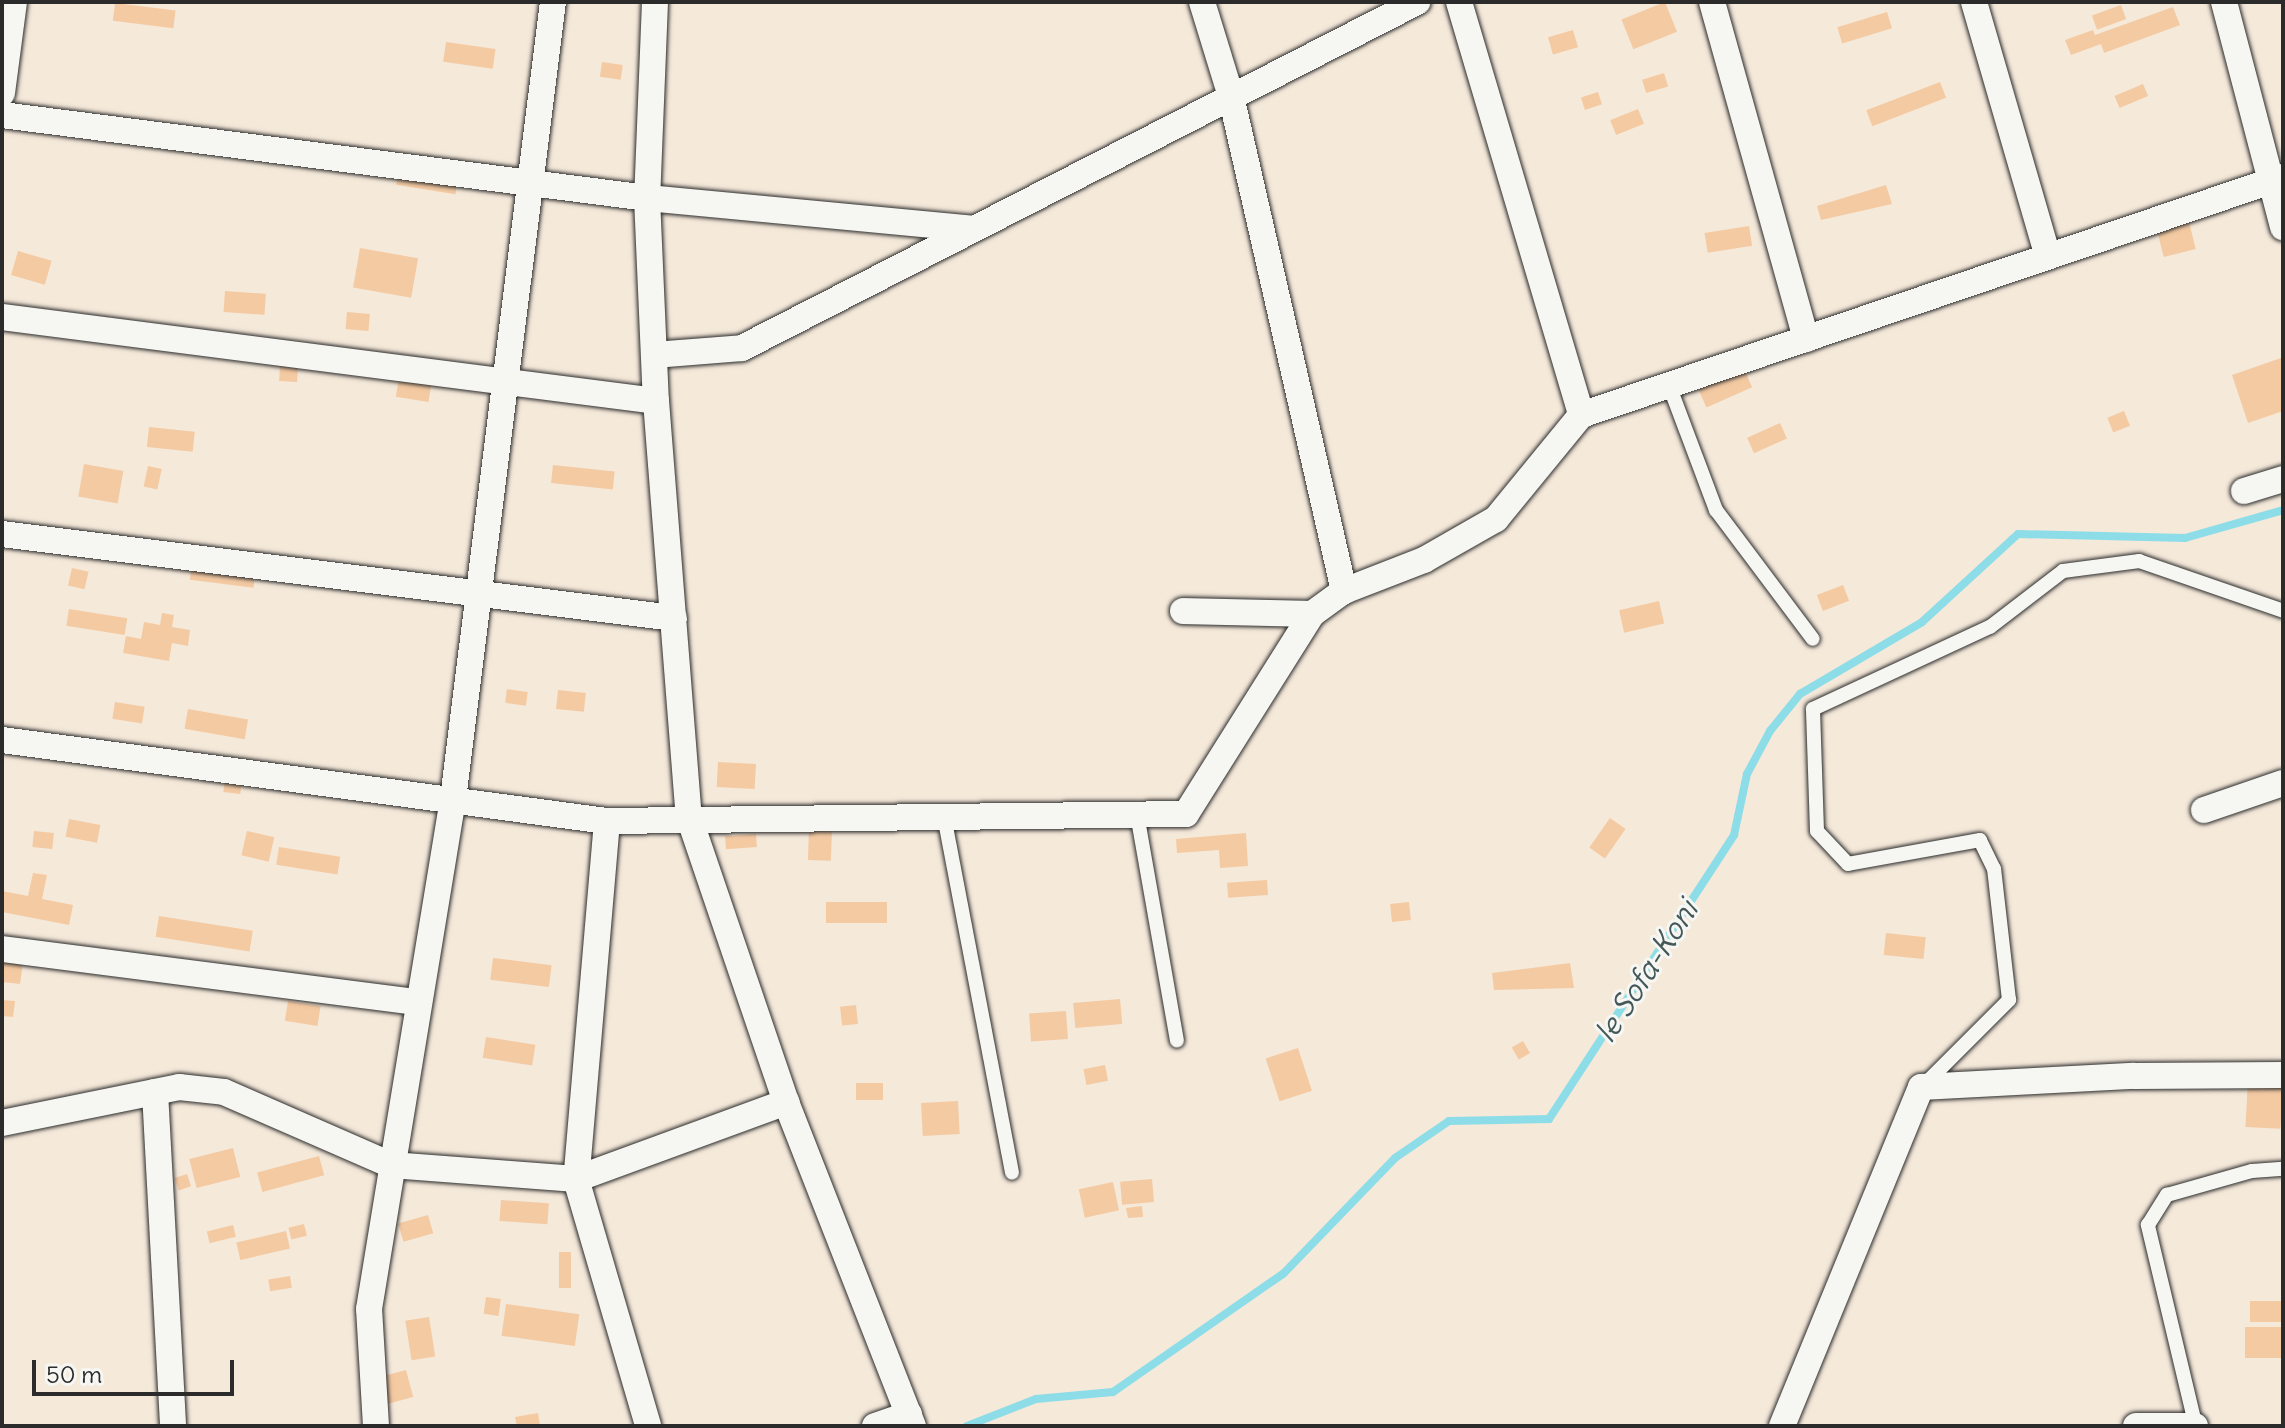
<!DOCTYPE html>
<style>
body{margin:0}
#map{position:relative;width:2285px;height:1428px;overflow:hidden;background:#f5e9da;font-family:Delius,sans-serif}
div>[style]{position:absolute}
.stream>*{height:8px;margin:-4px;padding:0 4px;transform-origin:4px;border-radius:4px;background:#8ddde8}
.building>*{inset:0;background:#f4caa3;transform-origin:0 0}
.roads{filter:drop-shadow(0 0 2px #2b2b2b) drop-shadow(0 0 2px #2b2b2b)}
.lane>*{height:14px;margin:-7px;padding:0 7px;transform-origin:7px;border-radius:7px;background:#f6f6f2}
.street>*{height:26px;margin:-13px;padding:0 13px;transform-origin:13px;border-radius:13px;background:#f6f6f2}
span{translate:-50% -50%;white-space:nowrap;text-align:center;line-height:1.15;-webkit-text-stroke:6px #f6f6f2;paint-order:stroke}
.water-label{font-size:30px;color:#44585a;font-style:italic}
.frame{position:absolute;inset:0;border:4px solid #2b2b2b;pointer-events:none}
.scale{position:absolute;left:32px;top:1360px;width:202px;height:36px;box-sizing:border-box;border:4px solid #2b2b2b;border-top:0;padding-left:10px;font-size:24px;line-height:28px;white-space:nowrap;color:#2b2b2b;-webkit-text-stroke:6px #f6f6f2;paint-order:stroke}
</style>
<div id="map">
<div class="stream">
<div style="left:967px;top:1426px;width:74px;rotate:-21.4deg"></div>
<div style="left:1036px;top:1399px;width:77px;rotate:-5.2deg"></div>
<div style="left:1113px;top:1392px;width:207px;rotate:-34.8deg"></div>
<div style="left:1283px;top:1274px;width:161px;rotate:-46deg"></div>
<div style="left:1395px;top:1158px;width:65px;rotate:-34.4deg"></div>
<div style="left:1449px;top:1121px;width:100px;rotate:-1.1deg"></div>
<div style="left:1549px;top:1119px;width:339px;rotate:-56.9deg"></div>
<div style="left:1734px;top:835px;width:62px;rotate:-78deg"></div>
<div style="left:1747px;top:774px;width:49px;rotate:-61.9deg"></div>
<div style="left:1770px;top:731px;width:48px;rotate:-51deg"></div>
<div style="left:1800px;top:694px;width:142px;rotate:-30.5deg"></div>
<div style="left:1922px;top:622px;width:130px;rotate:-42.5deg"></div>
<div style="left:2018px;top:534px;width:167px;rotate:1.4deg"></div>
<div style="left:2185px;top:538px;width:102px;rotate:-15.9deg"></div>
</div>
<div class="building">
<div style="left:1665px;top:2px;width:32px;height:47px;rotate:68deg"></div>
<div style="left:115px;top:3px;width:61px;height:18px;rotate:7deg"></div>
<div style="left:2121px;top:5px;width:15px;height:31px;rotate:70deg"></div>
<div style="clip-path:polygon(2173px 7px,2180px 25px,2104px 53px,2101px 44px,2071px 55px,2065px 40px,2093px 30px,2095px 35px)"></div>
<div style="left:1887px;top:12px;width:17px;height:52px;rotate:73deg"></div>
<div style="left:1573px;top:30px;width:18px;height:26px;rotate:74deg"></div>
<div style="left:446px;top:42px;width:50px;height:20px;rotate:8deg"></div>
<div style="left:602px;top:62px;width:21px;height:15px;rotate:8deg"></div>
<div style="left:1664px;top:73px;width:14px;height:23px;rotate:73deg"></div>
<div style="left:1940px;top:82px;width:17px;height:79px;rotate:69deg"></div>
<div style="left:2143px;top:84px;width:13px;height:31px;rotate:67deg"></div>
<div style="left:1598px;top:92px;width:13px;height:18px;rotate:72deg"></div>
<div style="left:1638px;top:109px;width:16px;height:30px;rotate:68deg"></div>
<div style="left:399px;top:167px;width:60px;height:18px;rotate:9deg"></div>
<div style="clip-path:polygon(1886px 185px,1892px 204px,1821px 220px,1817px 206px)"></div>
<div style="left:2188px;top:218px;width:32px;height:33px;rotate:76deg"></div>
<div style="left:1749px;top:226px;width:20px;height:45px;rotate:81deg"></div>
<div style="left:360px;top:248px;width:59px;height:40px;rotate:10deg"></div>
<div style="left:18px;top:251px;width:35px;height:25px;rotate:16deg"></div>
<div style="left:225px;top:291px;width:41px;height:21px;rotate:4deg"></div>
<div style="left:347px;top:312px;width:23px;height:17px;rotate:5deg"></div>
<div style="clip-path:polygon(2281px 358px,2283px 411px,2248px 423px,2232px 375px)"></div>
<div style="left:280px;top:365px;width:18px;height:16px;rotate:3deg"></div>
<div style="left:1744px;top:369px;width:20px;height:50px;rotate:66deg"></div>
<div style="left:399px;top:377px;width:33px;height:20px;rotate:9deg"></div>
<div style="left:2124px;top:411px;width:16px;height:18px;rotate:68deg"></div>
<div style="left:1780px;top:423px;width:17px;height:36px;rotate:66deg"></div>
<div style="left:149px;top:427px;width:46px;height:20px;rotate:6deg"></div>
<div style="left:84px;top:464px;width:40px;height:33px;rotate:10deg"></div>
<div style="left:553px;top:465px;width:62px;height:18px;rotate:6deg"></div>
<div style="left:148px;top:466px;width:14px;height:21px;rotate:12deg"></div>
<div style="left:192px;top:563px;width:64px;height:17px;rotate:7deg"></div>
<div style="left:72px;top:568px;width:17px;height:18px;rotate:13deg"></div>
<div style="left:1843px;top:585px;width:17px;height:28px;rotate:69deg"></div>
<div style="left:1659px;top:601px;width:23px;height:41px;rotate:77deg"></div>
<div style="left:69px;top:609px;width:59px;height:17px;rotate:9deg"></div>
<div style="clip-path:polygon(162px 613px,174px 615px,172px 627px,190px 630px,188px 646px,172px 643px,169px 661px,123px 653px,126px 636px,141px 639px,144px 622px,160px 625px)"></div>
<div style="left:507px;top:689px;width:21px;height:14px;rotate:8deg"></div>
<div style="left:558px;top:690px;width:28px;height:19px;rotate:6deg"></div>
<div style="left:115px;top:702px;width:30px;height:17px;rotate:9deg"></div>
<div style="left:188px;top:709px;width:61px;height:20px;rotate:10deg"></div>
<div style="left:718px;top:762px;width:38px;height:25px;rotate:3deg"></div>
<div style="left:225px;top:779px;width:17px;height:13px;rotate:7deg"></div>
<div style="left:1610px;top:818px;width:19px;height:36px;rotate:35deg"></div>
<div style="left:69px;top:819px;width:32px;height:18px;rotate:11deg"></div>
<div style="left:809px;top:829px;width:23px;height:31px;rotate:2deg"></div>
<div style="left:34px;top:831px;width:20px;height:16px;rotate:6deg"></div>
<div style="left:247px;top:831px;width:28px;height:25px;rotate:13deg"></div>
<div style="clip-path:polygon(1246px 833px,1248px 866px,1220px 868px,1219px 850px,1177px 853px,1176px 839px)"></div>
<div style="left:756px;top:834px;width:13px;height:31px;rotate:86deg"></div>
<div style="left:279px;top:847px;width:62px;height:18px;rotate:9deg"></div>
<div style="clip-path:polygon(33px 873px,47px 875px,42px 899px,73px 905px,69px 925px,2px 912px,2px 891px,28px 896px)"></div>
<div style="left:1267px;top:880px;width:15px;height:40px;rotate:86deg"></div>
<div style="left:887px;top:902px;width:21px;height:61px;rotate:90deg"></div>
<div style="left:1409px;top:902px;width:18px;height:19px;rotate:84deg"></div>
<div style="left:159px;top:916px;width:95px;height:21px;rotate:9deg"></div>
<div style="left:1886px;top:933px;width:40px;height:22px;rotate:6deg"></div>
<div style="left:493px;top:958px;width:59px;height:22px;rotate:7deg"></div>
<div style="clip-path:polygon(2px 960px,23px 962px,20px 984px,2px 982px)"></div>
<div style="clip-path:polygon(1570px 963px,1574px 988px,1494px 990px,1492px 973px)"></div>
<div style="left:1120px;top:999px;width:25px;height:47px;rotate:85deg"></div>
<div style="clip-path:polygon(2px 1000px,15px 1001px,13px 1017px,2px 1016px)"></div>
<div style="left:288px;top:1001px;width:33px;height:20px;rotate:9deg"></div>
<div style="left:856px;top:1005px;width:19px;height:16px;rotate:84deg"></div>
<div style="left:1066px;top:1011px;width:28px;height:37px;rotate:86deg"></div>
<div style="left:486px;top:1037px;width:50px;height:21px;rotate:9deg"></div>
<div style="left:1523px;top:1041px;width:14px;height:13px;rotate:60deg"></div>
<div style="left:1298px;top:1048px;width:45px;height:34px;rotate:72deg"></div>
<div style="left:1105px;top:1065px;width:16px;height:22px;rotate:79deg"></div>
<div style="left:2248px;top:1079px;width:35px;height:48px;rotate:3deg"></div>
<div style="left:856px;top:1083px;width:27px;height:17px"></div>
<div style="left:958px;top:1101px;width:33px;height:37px;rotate:87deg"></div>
<div style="left:233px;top:1148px;width:30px;height:45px;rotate:76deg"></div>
<div style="left:319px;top:1156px;width:20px;height:64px;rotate:75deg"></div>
<div style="left:187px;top:1174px;width:13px;height:13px;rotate:72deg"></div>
<div style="left:1152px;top:1179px;width:23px;height:32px;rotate:85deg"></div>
<div style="left:1113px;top:1182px;width:29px;height:35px;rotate:78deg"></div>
<div style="left:501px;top:1200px;width:48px;height:21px;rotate:4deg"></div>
<div style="clip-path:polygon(1142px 1206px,1143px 1217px,1128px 1218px,1126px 1208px)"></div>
<div style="left:428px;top:1215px;width:19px;height:31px;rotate:74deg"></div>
<div style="left:304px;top:1224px;width:12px;height:16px;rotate:76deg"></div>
<div style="left:233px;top:1225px;width:12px;height:27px;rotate:76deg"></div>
<div style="left:286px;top:1231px;width:18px;height:51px;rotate:77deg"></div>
<div style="left:559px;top:1252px;width:12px;height:36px"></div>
<div style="left:290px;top:1276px;width:12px;height:22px;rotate:81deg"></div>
<div style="left:486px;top:1297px;width:15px;height:17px;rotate:8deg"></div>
<div style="left:2283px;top:1301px;width:21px;height:33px;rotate:90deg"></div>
<div style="left:506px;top:1304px;width:74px;height:32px;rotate:8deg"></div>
<div style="left:429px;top:1317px;width:40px;height:24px;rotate:81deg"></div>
<div style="left:2245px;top:1327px;width:38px;height:31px"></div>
<div style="left:406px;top:1370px;width:28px;height:27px;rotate:75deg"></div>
<div style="clip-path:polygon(538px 1413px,540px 1426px,517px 1426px,515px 1417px)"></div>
</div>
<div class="roads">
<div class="lane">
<div style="left:1669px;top:385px;width:134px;rotate:69.4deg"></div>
<div style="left:1716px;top:510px;width:161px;rotate:53.1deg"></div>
<div style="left:1137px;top:814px;width:230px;rotate:80deg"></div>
<div style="left:944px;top:816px;width:363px;rotate:79.2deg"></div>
<div style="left:1923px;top:1086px;width:122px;rotate:-45deg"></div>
<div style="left:2009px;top:1000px;width:132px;rotate:-96.5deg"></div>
<div style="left:1994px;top:869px;width:32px;rotate:-116deg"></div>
<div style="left:1980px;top:840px;width:134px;rotate:169.7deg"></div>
<div style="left:1848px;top:864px;width:45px;rotate:-133.2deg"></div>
<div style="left:1817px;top:831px;width:122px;rotate:-91.9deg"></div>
<div style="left:1813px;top:709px;width:195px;rotate:-24.9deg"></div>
<div style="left:1990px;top:627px;width:92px;rotate:-37.5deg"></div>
<div style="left:2063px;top:571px;width:77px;rotate:-7.5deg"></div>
<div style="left:2139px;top:561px;width:152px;rotate:19.1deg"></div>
<div style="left:2195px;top:1423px;width:204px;rotate:-103.4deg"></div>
<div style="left:2148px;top:1225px;width:36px;rotate:-58deg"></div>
<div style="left:2167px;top:1195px;width:88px;rotate:-15.8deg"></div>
<div style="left:2252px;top:1171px;width:31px;rotate:-4deg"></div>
</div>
<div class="street">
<div style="left:655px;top:2px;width:196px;rotate:92.3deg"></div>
<div style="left:647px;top:198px;width:203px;rotate:87.5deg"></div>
<div style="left:656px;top:401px;width:417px;rotate:85.5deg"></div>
<div style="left:689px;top:817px;width:301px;rotate:71.2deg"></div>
<div style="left:786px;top:1102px;width:348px;rotate:68.6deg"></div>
<div style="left:1202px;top:2px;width:98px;rotate:72.9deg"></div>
<div style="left:1231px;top:96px;width:508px;rotate:77.14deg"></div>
<div style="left:1459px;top:2px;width:431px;rotate:73.5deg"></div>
<div style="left:1712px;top:2px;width:350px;rotate:74.4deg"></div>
<div style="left:1974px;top:2px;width:262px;rotate:73.8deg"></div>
<div style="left:2224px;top:2px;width:233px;rotate:75.3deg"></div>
<div style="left:2px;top:93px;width:92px;rotate:-82.5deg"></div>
<div style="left:2px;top:115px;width:650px;rotate:7.33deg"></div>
<div style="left:647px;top:198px;width:327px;rotate:5.4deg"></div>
<div style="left:2px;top:317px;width:659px;rotate:7.32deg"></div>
<div style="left:654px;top:355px;width:88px;rotate:-4.5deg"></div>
<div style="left:742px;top:348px;width:759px;rotate:-27.14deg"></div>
<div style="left:2244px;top:491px;width:41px;rotate:-17.1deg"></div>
<div style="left:2px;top:534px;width:677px;rotate:7.13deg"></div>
<div style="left:1183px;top:611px;width:129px;rotate:1.3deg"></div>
<div style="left:2px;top:740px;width:610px;rotate:7.63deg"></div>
<div style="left:607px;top:821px;width:579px;rotate:-0.69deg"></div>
<div style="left:1186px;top:814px;width:236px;rotate:-57.8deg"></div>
<div style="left:1312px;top:614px;width:39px;rotate:-36deg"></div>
<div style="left:1344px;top:591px;width:86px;rotate:-21.2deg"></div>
<div style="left:1424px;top:560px;width:83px;rotate:-29.7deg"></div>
<div style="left:1496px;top:519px;width:134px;rotate:-50.7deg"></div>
<div style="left:1581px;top:415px;width:741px;rotate:-18.73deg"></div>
<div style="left:2204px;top:810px;width:83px;rotate:-18.9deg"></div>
<div style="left:607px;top:821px;width:359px;rotate:94.9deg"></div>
<div style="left:576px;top:1179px;width:257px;rotate:73.7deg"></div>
<div style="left:2px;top:949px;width:419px;rotate:7.3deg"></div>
<div style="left:155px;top:1092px;width:334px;rotate:86.9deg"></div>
<div style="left:2px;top:1123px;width:181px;rotate:-11.5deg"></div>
<div style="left:179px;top:1087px;width:45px;rotate:6.3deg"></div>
<div style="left:224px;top:1092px;width:182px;rotate:23.6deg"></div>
<div style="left:391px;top:1165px;width:186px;rotate:4.3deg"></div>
<div style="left:576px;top:1179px;width:224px;rotate:-20.1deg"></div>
<div style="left:376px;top:1426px;width:117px;rotate:-93.4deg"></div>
<div style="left:369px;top:1309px;width:517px;rotate:-80.65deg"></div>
<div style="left:453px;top:799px;width:803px;rotate:-82.85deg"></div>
<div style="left:875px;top:1426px;width:36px;rotate:-19deg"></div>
<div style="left:1782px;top:1426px;width:366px;rotate:-67.7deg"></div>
<div style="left:1921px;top:1087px;width:213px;rotate:-3deg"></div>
<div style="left:2134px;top:1076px;width:149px;rotate:-0.4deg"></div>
<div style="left:2136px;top:1426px;width:59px"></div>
</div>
</div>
<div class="water-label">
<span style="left:1646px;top:971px;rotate:-57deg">le Sofa-Koni</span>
</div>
<div class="frame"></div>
<div class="scale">50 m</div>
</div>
